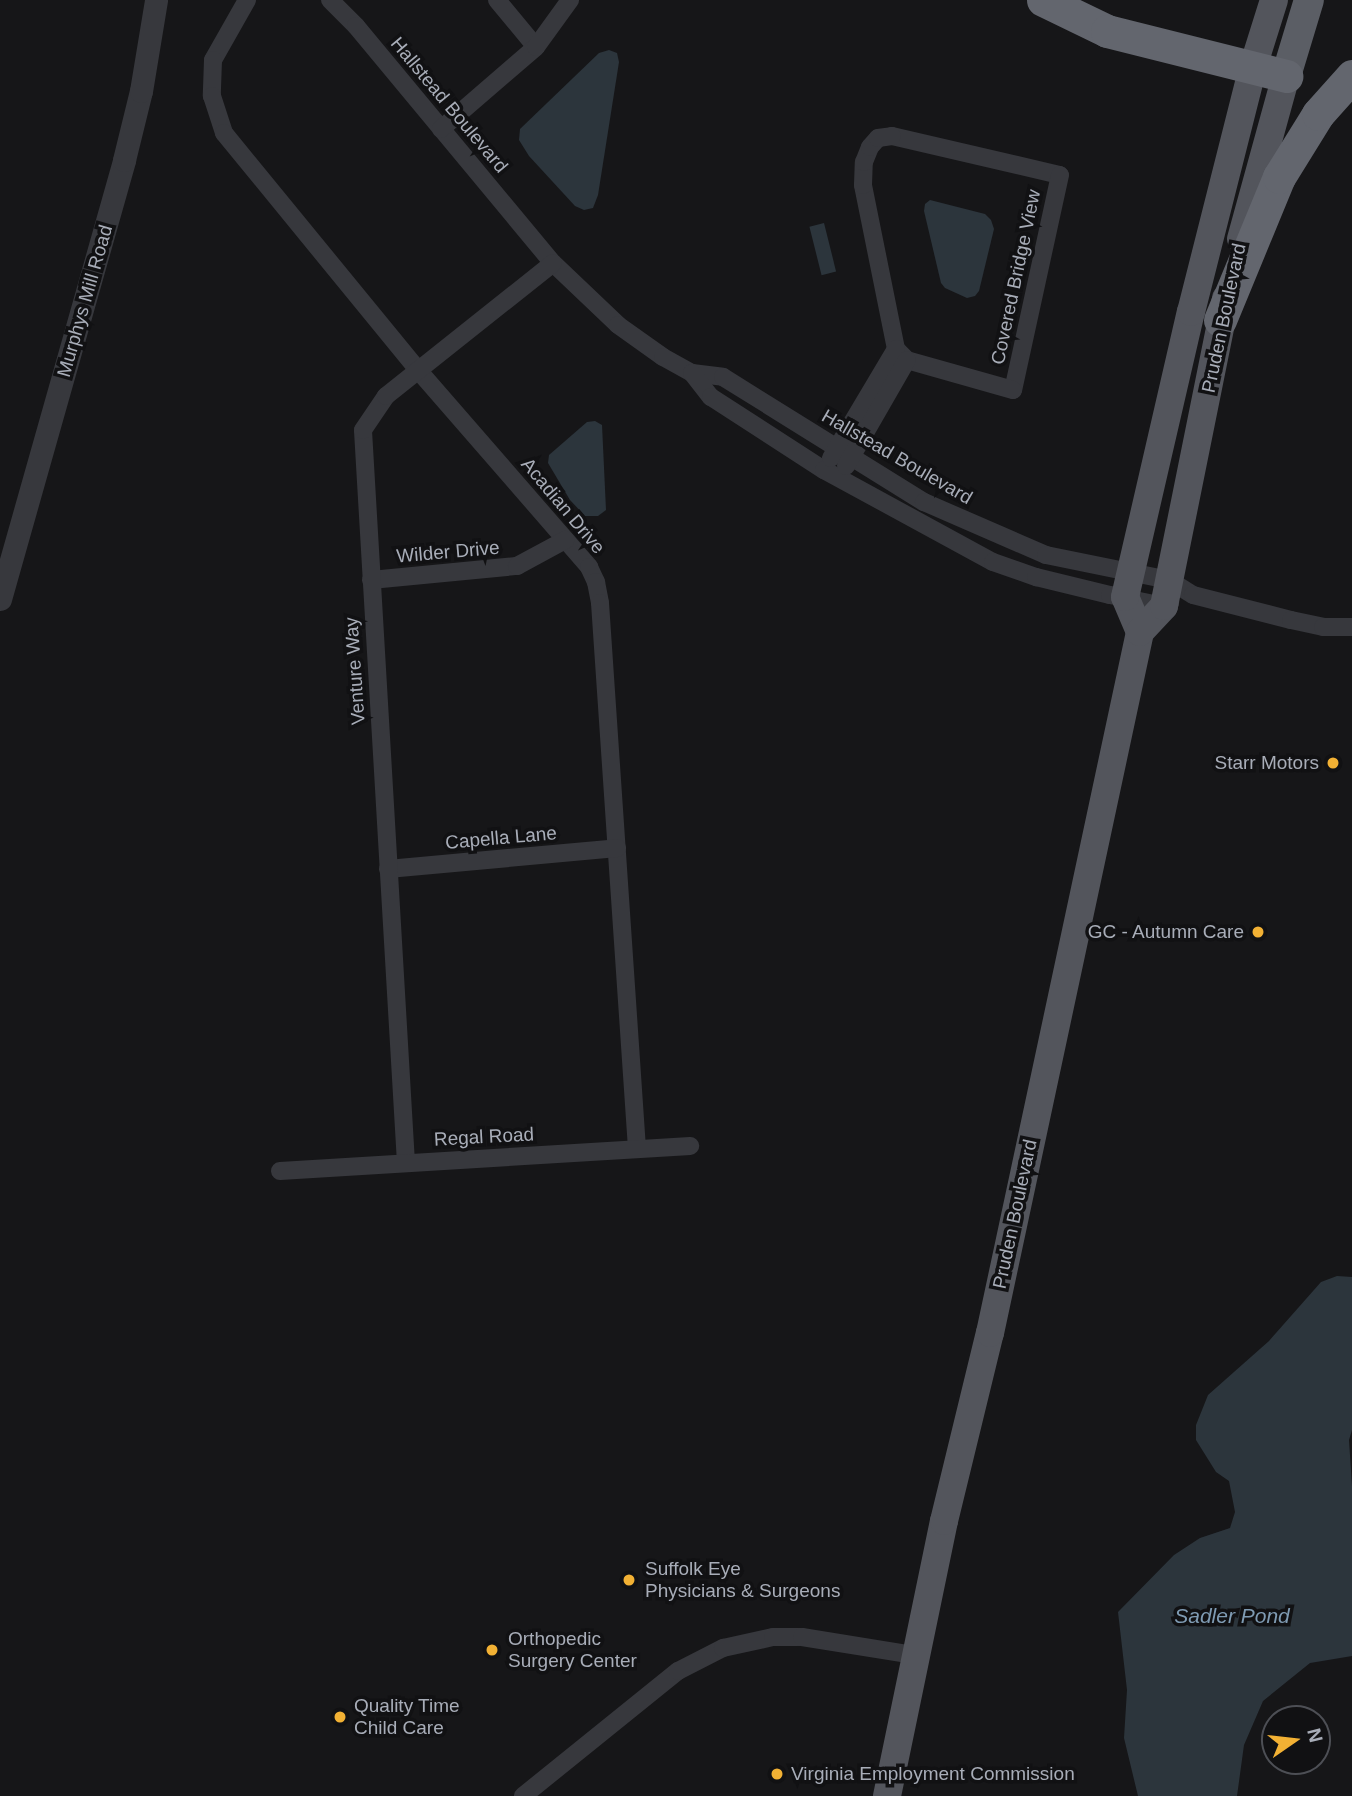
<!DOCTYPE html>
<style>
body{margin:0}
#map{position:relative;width:1352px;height:1796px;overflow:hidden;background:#161618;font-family:Arial,sans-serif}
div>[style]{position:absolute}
.water>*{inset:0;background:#2c353c;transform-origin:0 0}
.minor>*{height:18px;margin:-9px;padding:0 9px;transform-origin:9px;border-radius:9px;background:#37383d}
.tertiary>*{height:23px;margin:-11.5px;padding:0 11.5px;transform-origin:11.5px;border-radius:11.5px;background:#37383d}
.primary>*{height:28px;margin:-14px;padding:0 14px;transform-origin:14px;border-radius:14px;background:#53555c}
.trunk>*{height:30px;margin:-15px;padding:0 15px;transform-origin:15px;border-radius:15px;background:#5b5e65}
.motorway>*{height:33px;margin:-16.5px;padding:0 16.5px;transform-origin:16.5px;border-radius:16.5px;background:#63666e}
.dots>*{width:19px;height:19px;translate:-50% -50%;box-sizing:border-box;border:4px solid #111113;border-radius:50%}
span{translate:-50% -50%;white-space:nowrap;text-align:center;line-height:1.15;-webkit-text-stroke:7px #111113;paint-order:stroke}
.street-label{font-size:19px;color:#a8adb8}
.poi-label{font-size:19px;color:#a8adb8}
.right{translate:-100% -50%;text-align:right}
.left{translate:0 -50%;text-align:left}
.water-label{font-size:21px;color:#7f9bb3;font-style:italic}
.north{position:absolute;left:1261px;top:1705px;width:70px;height:70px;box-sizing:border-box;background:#111113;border:2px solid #4d4f55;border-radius:50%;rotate:76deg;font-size:19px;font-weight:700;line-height:28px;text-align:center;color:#a8adb8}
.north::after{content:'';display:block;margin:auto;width:24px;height:32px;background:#f2b134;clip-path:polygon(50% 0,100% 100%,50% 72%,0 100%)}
</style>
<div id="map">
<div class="water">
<div style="clip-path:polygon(609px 50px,617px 53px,619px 62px,598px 195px,593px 208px,584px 210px,575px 206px,529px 156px,519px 140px,520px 129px,599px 53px)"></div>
<div style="clip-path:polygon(930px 200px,985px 214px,991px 220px,994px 229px,979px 291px,975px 296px,967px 298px,945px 288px,941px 283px,924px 211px,925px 204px)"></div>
<div style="left:824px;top:223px;width:50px;height:15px;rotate:76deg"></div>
<div style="clip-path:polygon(595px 421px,602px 425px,606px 510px,598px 516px,585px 516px,570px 500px,548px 463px,549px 455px,587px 422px)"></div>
<div style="clip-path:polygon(1337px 1276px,1352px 1277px,1352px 1430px,1349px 1440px,1352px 1486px,1352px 1656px,1310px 1663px,1263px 1701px,1244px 1745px,1237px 1796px,1138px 1796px,1124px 1738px,1127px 1690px,1118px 1612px,1174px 1555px,1200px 1538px,1230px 1528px,1235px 1512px,1229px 1481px,1216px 1472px,1196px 1440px,1196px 1425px,1208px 1395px,1269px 1341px,1321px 1282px)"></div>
</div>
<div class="minor">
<div style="left:247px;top:0;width:69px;rotate:119.5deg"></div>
<div style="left:213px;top:60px;width:36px;rotate:92deg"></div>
<div style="left:212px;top:96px;width:39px;rotate:72deg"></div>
<div style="left:224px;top:133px;width:306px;rotate:50.7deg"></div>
<div style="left:418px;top:370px;width:261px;rotate:49deg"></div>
<div style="left:589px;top:567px;width:17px;rotate:65deg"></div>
<div style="left:596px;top:582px;width:21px;rotate:79deg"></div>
<div style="left:600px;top:603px;width:547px;rotate:86.12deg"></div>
<div style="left:330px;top:0;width:37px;rotate:45deg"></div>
<div style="left:356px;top:26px;width:308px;rotate:50.3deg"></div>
<div style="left:553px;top:263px;width:90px;rotate:43.6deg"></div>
<div style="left:618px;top:325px;width:55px;rotate:35.4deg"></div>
<div style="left:663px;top:357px;width:33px;rotate:29deg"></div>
<div style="left:692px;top:373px;width:31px;rotate:7deg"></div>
<div style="left:723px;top:377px;width:237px;rotate:31.9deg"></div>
<div style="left:924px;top:502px;width:133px;rotate:23.5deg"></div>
<div style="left:1046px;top:555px;width:126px;rotate:11.5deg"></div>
<div style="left:1169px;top:580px;width:28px;rotate:32deg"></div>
<div style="left:1193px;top:595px;width:101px;rotate:14.3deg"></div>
<div style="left:1291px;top:620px;width:33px;rotate:12deg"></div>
<div style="left:1323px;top:627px;width:29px"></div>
<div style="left:497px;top:0;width:61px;rotate:50.3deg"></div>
<div style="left:441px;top:129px;width:125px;rotate:-40.8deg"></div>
<div style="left:536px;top:47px;width:58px;rotate:-54.1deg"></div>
<div style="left:892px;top:136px;width:172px;rotate:13.1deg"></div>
<div style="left:1060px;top:175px;width:220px;rotate:102.3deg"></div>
<div style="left:1013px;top:390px;width:110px;rotate:-164.2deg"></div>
<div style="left:907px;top:360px;width:16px;rotate:-135deg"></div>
<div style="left:896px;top:349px;width:167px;rotate:-101.4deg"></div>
<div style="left:863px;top:185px;width:23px;rotate:-88deg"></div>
<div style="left:864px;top:162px;width:16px;rotate:-68deg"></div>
<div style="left:870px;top:147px;width:12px;rotate:-48deg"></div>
<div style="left:878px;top:138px;width:14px;rotate:-8deg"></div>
<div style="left:692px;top:373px;width:31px;rotate:52deg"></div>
<div style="left:711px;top:397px;width:135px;rotate:32.9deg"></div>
<div style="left:824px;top:470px;width:192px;rotate:28.6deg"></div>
<div style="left:993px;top:562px;width:46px;rotate:19.2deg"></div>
<div style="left:1036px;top:577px;width:76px;rotate:13.7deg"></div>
<div style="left:1110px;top:595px;width:55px;rotate:11.5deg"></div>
<div style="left:1164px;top:606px;width:7px;rotate:-27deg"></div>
<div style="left:831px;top:458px;width:127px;rotate:-59.2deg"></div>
<div style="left:846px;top:466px;width:122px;rotate:-60.1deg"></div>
<div style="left:371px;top:580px;width:147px;rotate:-5.5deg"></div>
<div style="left:517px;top:566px;width:55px;rotate:-28.4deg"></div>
<div style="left:388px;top:869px;width:230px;rotate:-5.2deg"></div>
<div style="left:406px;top:1163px;width:734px;rotate:-93.36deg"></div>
<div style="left:363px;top:430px;width:41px;rotate:-55.9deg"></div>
<div style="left:386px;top:396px;width:213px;rotate:-38.5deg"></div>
<div style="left:280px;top:1171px;width:411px;rotate:-3.5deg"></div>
<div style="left:523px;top:1796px;width:199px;rotate:-38.9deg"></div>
<div style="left:678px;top:1671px;width:51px;rotate:-27.1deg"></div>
<div style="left:723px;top:1648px;width:51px;rotate:-12.4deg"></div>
<div style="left:773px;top:1637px;width:29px"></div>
<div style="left:802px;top:1637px;width:114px;rotate:9.1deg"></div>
</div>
<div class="tertiary">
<div style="left:0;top:599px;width:456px;rotate:-74.2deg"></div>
<div style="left:124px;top:160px;width:71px;rotate:-76.2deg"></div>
<div style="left:141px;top:91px;width:92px;rotate:-80.6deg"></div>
</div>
<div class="primary">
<div style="left:1241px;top:239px;width:169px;rotate:-74.6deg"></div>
<div style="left:1140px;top:632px;width:38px;rotate:-113deg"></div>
<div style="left:1125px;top:597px;width:293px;rotate:-77deg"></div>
<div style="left:1191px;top:312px;width:253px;rotate:-75.8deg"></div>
<div style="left:1253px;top:67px;width:70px;rotate:-72.6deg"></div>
<div style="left:887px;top:1796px;width:281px;rotate:-78.3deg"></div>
<div style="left:944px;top:1521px;width:194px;rotate:-76.3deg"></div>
<div style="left:990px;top:1333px;width:717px;rotate:-77.92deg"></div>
<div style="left:1140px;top:632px;width:35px;rotate:-47deg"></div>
<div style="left:1164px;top:606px;width:314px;rotate:-78.6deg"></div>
</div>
<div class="trunk">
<div style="left:1286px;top:76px;width:79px;rotate:-73.2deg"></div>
</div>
<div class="motorway">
<div style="left:1043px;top:0;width:71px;rotate:25.8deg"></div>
<div style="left:1107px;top:31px;width:185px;rotate:14.1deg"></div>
<div style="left:1220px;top:320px;width:155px;rotate:-67.6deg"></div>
<div style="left:1279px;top:177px;width:74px;rotate:-58.2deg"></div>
<div style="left:1318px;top:114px;width:51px;rotate:-48.2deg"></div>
</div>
<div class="dots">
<div style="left:1333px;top:763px;background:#f2b134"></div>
<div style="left:1258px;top:932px;background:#f2b134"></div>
<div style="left:629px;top:1580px;background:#f2b134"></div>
<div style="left:492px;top:1650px;background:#f2b134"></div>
<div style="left:340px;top:1717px;background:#f2b134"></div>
<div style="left:777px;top:1774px;background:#f2b134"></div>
</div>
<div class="street-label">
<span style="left:449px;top:105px;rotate:50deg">Hallstead Boulevard</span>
<span style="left:1016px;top:277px;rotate:-78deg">Covered Bridge View</span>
<span style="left:85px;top:301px;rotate:-74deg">Murphys Mill Road</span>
<span style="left:1224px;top:318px;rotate:-78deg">Pruden Boulevard</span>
<span style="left:897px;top:457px;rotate:30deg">Hallstead Boulevard</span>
<span style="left:563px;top:506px;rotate:50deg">Acadian Drive</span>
<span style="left:448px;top:552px;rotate:-5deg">Wilder Drive</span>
<span style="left:355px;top:671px;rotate:-94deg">Venture Way</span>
<span style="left:501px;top:838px;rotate:-5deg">Capella Lane</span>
<span style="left:484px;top:1137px;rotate:-3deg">Regal Road</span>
<span style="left:1015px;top:1214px;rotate:-78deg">Pruden Boulevard</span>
</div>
<div class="poi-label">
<span class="right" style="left:1319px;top:763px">Starr Motors</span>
<span class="right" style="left:1244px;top:932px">GC - Autumn Care</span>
<span class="left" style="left:645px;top:1580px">Suffolk Eye<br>Physicians &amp; Surgeons</span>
<span class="left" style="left:508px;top:1650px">Orthopedic<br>Surgery Center</span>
<span class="left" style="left:354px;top:1717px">Quality Time<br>Child Care</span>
<span class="left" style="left:791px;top:1774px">Virginia Employment Commission</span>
</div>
<div class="water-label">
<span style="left:1232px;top:1616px">Sadler Pond</span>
</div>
<div class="north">N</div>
</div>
